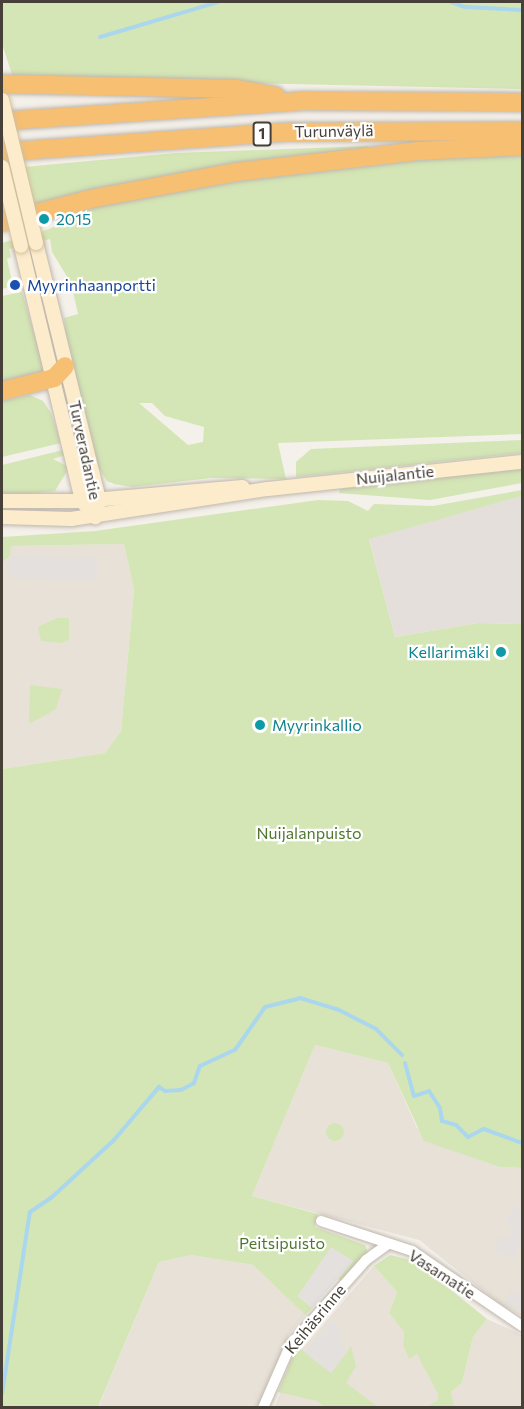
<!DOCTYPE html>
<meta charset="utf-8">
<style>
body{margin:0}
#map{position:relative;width:524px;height:1409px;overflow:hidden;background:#f4f0ea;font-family:Commissioner,sans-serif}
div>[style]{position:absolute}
.residential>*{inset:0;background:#e8e1d8}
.industrial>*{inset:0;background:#e4dfdb}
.green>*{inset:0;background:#d4e6b5}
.round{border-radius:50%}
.parking>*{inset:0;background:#e3e0de;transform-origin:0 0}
.stream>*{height:4px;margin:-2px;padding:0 2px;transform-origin:2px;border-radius:2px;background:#aad7ed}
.roads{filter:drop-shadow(0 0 2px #bfb7ac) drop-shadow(0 0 2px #bfb7ac)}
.minor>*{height:10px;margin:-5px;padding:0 5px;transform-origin:5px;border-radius:5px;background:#fff}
.secondary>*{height:14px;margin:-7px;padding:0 7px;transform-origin:7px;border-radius:7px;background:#fceccc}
.motorway>*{height:18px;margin:-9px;padding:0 9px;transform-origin:9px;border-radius:9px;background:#f6bf72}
.bridges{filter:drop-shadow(0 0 2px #d1be9b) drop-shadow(0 0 2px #d1be9b)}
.secondary-bridge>*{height:14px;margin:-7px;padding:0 7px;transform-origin:7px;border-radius:7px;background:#fceccc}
.dots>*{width:16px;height:16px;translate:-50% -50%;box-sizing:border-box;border:3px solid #fff;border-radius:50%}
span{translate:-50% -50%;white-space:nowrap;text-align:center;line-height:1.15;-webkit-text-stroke:4.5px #fff;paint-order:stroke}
.shield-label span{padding:2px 4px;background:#fff;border:2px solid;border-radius:4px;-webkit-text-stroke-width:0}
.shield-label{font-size:15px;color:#474038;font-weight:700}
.street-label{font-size:16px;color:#474038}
.culture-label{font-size:16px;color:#0d838f}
.left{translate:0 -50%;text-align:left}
.right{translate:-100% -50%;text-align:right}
.transit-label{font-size:16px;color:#164399}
.park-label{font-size:16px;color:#50772e}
.frame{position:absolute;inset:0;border:3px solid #474038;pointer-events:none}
</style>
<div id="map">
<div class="residential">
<div style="clip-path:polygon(124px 544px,134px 590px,121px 731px,105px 753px,2px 769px,2px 563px,10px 556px,10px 546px)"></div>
<div style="clip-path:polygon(315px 1045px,388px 1063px,417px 1128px,500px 1167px,522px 1168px,522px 1316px,499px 1303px,419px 1240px,252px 1196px)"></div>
<div style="clip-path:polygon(191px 1255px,253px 1265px,305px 1315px,289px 1334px,257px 1407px,98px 1408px,159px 1262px)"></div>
<div style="clip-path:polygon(374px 1266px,397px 1292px,389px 1313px,404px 1332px,403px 1345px,409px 1358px,417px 1354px,451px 1392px,462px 1383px,473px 1337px,487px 1319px,522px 1335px,522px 1407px,274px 1408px,296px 1356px)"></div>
</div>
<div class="industrial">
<div style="clip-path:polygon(522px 496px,522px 624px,478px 623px,395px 637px,369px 538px)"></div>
</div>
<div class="green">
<div style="clip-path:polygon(2px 2px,522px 2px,522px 89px,13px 78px,2px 43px)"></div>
<div style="clip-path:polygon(368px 146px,367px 149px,2px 215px,2px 169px,176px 153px)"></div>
<div style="clip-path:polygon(evenodd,522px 155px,522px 434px,278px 443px,286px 479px,211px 478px,132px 487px,114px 484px,107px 481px,95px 462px,69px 362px,64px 318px,78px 314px,71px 283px,52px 252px,50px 239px,9px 249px,11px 257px,7px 259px,13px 286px,2px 289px,2px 243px,49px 229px,89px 207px,245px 180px,439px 158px,522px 155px,139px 403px,152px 403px,165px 416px,204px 427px,203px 442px,188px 445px,139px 403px)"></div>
<div style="clip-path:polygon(22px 292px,44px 367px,43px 372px,2px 383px,2px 296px)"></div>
<div style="clip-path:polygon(30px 395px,43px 401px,51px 413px,61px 443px,2px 457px,2px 401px)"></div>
<div style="clip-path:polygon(522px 440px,522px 453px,296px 477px,296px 462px,311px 449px)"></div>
<div style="clip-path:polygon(63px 450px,65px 455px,53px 459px,67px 466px,67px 471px,55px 491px,2px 497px,2px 465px)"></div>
<div style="clip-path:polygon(522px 469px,522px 483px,430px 500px,339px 493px,340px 489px)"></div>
<div style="clip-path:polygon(522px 490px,522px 496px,369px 539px,395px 637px,478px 623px,522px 624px,522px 1168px,500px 1167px,424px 1141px,388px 1063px,315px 1045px,252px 1196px,318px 1214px,315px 1227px,365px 1245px,368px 1253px,341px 1281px,338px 1279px,353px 1261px,331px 1248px,298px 1296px,312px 1308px,305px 1315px,253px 1265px,191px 1255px,159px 1262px,98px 1407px,2px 1407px,2px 769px,105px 753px,121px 731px,134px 590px,124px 544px,11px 546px,10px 556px,2px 563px,2px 537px,95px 531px,318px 500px,348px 501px,368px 511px,374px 504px,433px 506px)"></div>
<div style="clip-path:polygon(57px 618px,69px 618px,69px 640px,61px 643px,41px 641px,38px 627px)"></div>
<div style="clip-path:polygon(30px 685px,62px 689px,56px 709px,29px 724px)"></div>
<div class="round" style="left:326px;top:1123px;width:18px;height:18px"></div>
<div style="clip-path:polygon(390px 1255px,415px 1261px,487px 1319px,473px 1337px,462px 1383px,451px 1392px,454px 1407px,427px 1407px,438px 1400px,438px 1394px,417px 1354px,409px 1359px,403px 1345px,404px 1332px,389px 1313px,397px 1292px,374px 1266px)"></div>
<div style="clip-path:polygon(351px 1346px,356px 1366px,346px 1383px,378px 1407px,325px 1407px,317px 1401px,278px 1392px,292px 1358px,301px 1349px,331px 1373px)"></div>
</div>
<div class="parking">
<div style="left:10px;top:556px;width:87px;height:22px;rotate:1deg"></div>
<div style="clip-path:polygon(513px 1207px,522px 1212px,522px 1235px,515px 1258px,494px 1252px,500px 1236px,509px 1239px,514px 1228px,505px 1223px)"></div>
<div style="clip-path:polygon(331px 1247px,353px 1261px,312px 1308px,298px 1296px)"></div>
<div style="clip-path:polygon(509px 1291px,522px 1295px,522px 1311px,505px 1305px)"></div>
<div style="clip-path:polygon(331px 1320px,341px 1328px,338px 1333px,343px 1341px,340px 1345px,348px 1351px,331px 1373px,305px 1353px)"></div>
</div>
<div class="stream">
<div style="left:451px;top:2px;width:15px;rotate:20deg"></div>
<div style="left:465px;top:7px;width:57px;rotate:3deg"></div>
<div style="left:100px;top:37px;width:123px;rotate:-16.5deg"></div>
<div style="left:405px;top:1063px;width:34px;rotate:75deg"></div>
<div style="left:414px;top:1096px;width:16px;rotate:-18deg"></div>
<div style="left:429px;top:1091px;width:20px;rotate:57deg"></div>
<div style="left:440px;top:1108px;width:13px;rotate:81deg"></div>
<div style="left:442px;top:1121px;width:15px;rotate:16deg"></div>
<div style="left:456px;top:1125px;width:17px;rotate:45deg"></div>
<div style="left:468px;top:1137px;width:18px;rotate:-27deg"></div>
<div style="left:484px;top:1129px;width:40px;rotate:20.2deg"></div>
<div style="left:2px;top:1394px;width:184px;rotate:-81.3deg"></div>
<div style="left:30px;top:1212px;width:25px;rotate:-34deg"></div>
<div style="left:51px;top:1198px;width:86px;rotate:-42.6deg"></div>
<div style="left:114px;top:1140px;width:70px;rotate:-49.7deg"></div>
<div style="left:159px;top:1087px;width:7px;rotate:34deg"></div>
<div style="left:165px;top:1091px;width:16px;rotate:-4deg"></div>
<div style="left:181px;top:1090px;width:15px;rotate:-28deg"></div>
<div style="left:194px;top:1083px;width:18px;rotate:-71deg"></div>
<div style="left:200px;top:1066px;width:38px;rotate:-25deg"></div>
<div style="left:235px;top:1050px;width:52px;rotate:-55.1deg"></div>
<div style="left:265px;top:1007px;width:36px;rotate:-14deg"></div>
<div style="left:300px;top:998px;width:39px;rotate:17deg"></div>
<div style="left:337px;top:1009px;width:44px;rotate:27.1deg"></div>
<div style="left:376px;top:1029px;width:37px;rotate:45deg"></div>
</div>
<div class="roads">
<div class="minor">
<div style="left:321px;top:1221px;width:96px;rotate:18.2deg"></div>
<div style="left:412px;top:1251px;width:133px;rotate:34.3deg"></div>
<div style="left:263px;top:1408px;width:70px;rotate:-66.4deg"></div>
<div style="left:291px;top:1344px;width:113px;rotate:-48.2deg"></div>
<div style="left:366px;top:1260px;width:26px;rotate:-36deg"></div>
</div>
<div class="secondary">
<div style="left:36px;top:243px;width:265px;rotate:76.2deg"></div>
<div style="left:99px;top:500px;width:17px;rotate:103deg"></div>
<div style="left:21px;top:246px;width:262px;rotate:76.5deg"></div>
<div style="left:82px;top:501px;width:21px;rotate:51deg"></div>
<div style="left:2px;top:501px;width:80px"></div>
<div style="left:82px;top:501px;width:161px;rotate:-5deg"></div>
<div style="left:2px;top:517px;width:69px;rotate:1.7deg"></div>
<div style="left:71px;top:519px;width:199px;rotate:-8.7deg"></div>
<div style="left:268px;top:489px;width:255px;rotate:-6.1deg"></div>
</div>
<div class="motorway">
<div style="left:2px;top:84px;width:235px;rotate:1.2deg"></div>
<div style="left:237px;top:89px;width:39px;rotate:10deg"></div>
<div style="left:2px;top:121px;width:305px;rotate:-3.8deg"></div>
<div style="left:306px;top:101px;width:216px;rotate:0.3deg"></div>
<div style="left:2px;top:152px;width:289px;rotate:-4deg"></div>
<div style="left:290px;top:132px;width:232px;rotate:-0.2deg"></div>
<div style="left:2px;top:222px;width:96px;rotate:-14.5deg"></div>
<div style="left:95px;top:198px;width:143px;rotate:-10.4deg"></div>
<div style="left:236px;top:172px;width:182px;rotate:-6.6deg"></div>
<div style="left:417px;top:151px;width:105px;rotate:-2.7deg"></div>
<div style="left:2px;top:391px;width:54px;rotate:-14deg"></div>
<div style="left:54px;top:378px;width:16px;rotate:-47deg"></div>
</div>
</div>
<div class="bridges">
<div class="secondary-bridge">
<div style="left:2px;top:100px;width:147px;rotate:76.6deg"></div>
<div style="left:2px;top:167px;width:81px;rotate:76.5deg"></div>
</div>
</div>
<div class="dots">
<div style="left:44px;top:219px;background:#0f9aa8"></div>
<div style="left:15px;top:285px;background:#1a4fb4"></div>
<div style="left:501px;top:652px;background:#0f9aa8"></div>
<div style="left:260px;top:725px;background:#0f9aa8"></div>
</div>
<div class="shield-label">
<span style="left:262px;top:134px">1</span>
</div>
<div class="street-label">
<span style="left:334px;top:131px;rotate:-1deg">Turunväylä</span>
<span style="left:85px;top:450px;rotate:78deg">Turveradantie</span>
<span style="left:395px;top:475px;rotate:-6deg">Nuijalantie</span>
<span style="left:442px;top:1274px;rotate:33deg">Vasamatie</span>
<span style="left:315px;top:1319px;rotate:-50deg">Keihäsrinne</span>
</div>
<div class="culture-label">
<span class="left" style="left:56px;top:219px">2015</span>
<span class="right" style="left:489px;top:652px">Kellarimäki</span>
<span class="left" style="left:272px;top:725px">Myyrinkallio</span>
</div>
<div class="transit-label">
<span class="left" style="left:27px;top:285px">Myyrinhaanportti</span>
</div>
<div class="park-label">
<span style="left:309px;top:833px">Nuijalanpuisto</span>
<span style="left:282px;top:1243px">Peitsipuisto</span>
</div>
<div class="frame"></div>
</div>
